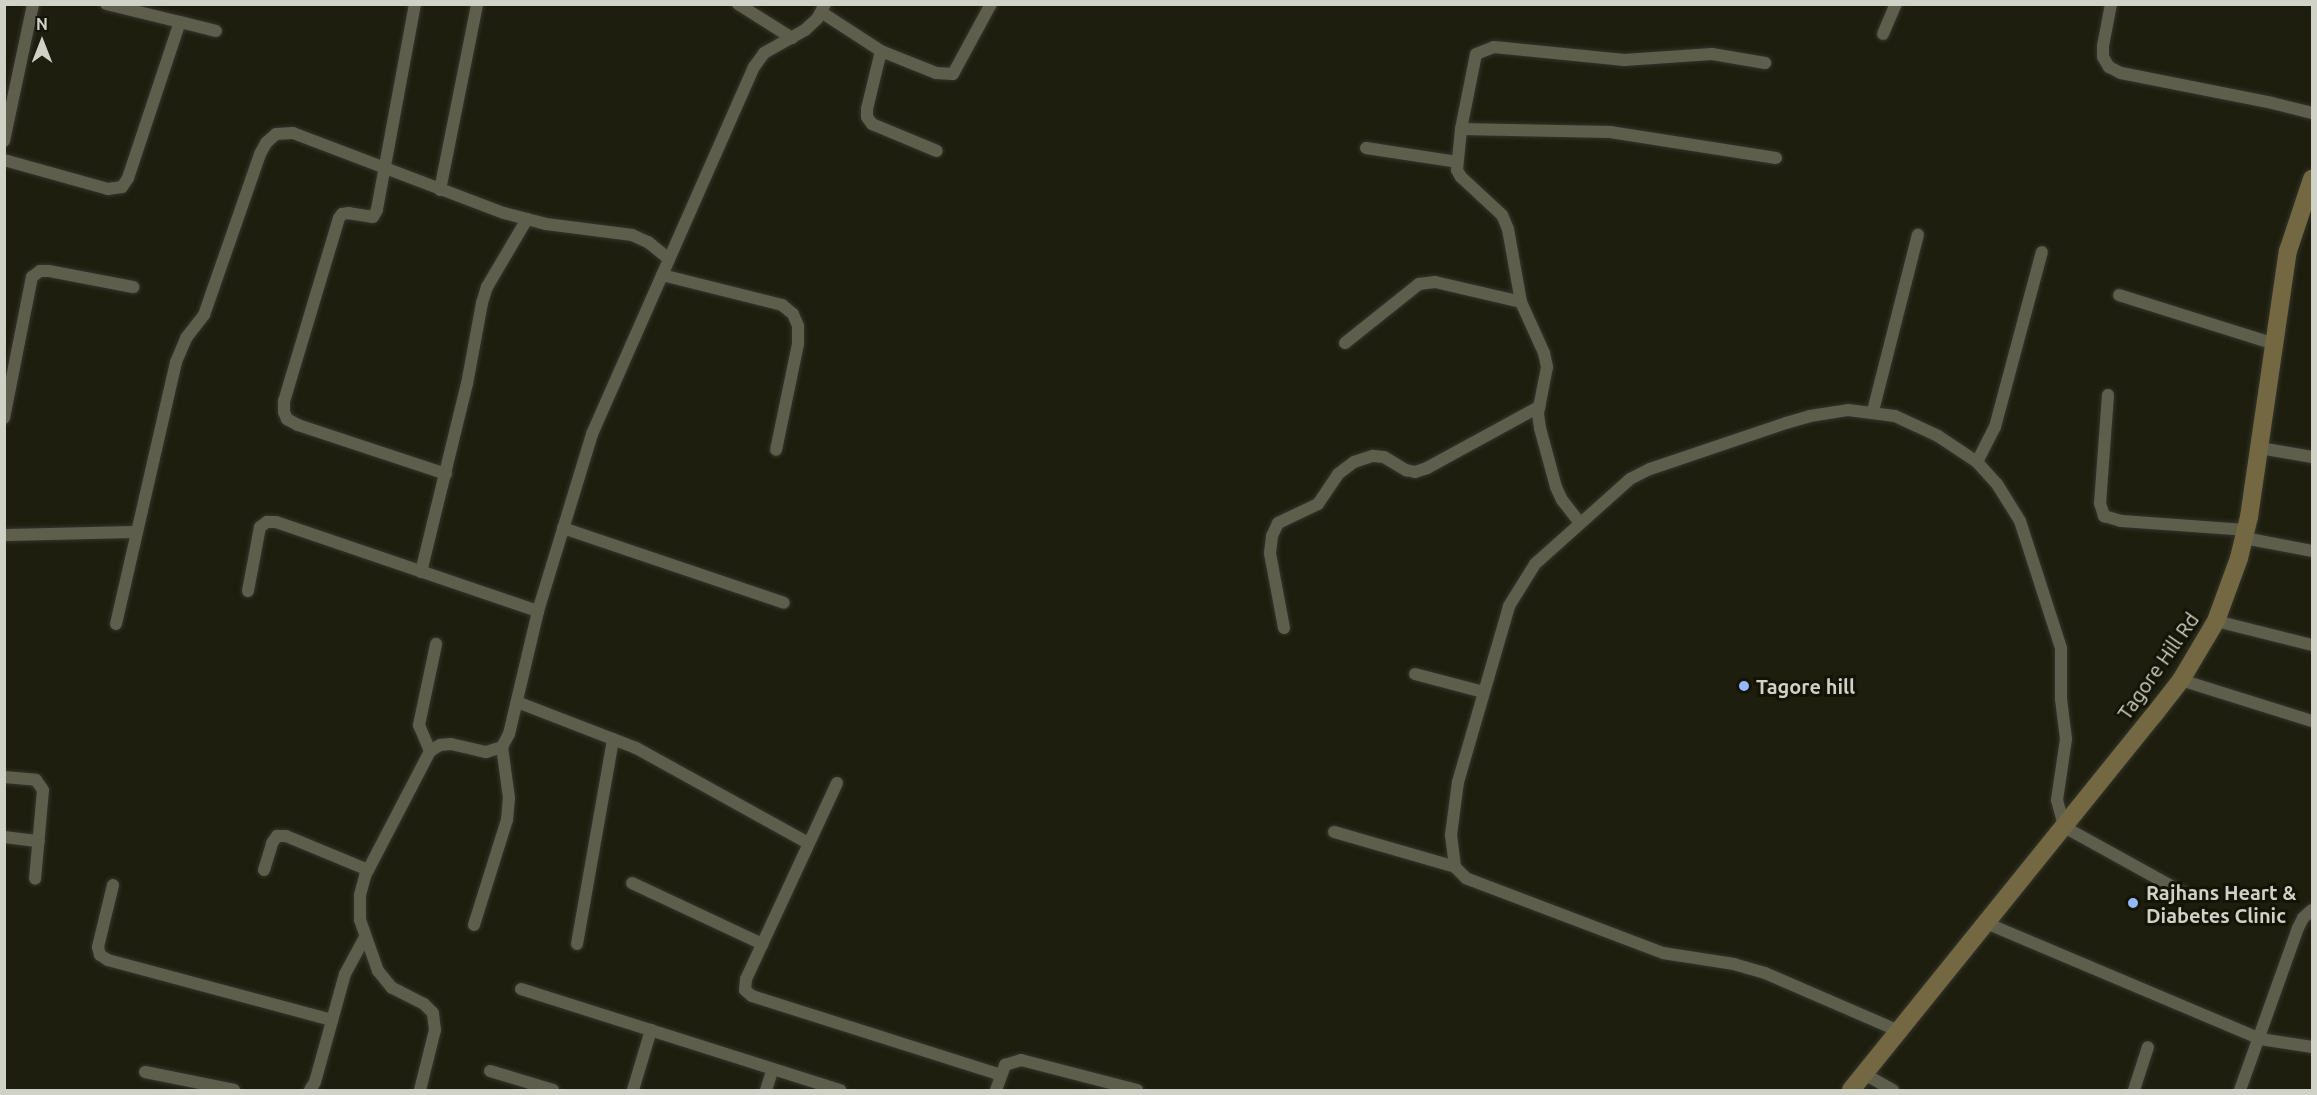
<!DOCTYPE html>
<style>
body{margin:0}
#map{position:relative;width:2317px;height:1095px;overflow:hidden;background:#1d1e0d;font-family:Ubuntu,sans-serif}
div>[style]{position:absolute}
.roads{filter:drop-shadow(0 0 2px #33342c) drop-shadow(0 0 2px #33342c)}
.minor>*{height:12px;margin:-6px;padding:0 6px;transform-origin:6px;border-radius:6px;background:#5d5f4c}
.secondary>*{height:18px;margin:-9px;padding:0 9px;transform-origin:9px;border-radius:9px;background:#736842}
.dots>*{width:16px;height:16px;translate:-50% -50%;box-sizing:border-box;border:3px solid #131405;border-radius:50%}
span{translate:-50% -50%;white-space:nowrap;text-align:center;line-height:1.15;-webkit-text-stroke:6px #131405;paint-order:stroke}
.street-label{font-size:20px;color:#d1d2c7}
.poi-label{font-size:20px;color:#d1d2c7;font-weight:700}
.left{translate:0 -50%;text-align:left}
.frame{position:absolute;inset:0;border:6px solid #d1d2c7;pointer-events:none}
.north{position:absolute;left:12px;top:12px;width:60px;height:60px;-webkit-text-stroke:4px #131405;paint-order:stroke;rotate:0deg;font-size:16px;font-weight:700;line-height:24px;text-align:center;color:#d1d2c7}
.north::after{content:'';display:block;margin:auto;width:21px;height:27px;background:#d1d2c7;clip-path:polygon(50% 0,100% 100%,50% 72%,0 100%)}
</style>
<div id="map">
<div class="roads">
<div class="minor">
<div style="left:415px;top:4px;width:209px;rotate:100.5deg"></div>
<div style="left:377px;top:210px;width:8px;rotate:120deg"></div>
<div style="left:373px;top:217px;width:24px;rotate:-171deg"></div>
<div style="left:349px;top:213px;width:7px;rotate:172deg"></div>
<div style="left:342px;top:214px;width:5px;rotate:127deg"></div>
<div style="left:339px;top:218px;width:191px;rotate:106.7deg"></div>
<div style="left:284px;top:401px;width:11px;rotate:90deg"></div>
<div style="left:284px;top:412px;width:8px;rotate:67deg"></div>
<div style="left:287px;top:419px;width:13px;rotate:29deg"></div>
<div style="left:298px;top:425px;width:156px;rotate:18.3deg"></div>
<div style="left:738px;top:4px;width:64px;rotate:32.2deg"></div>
<div style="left:2111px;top:4px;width:43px;rotate:100.8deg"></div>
<div style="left:2103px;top:46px;width:11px;rotate:90deg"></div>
<div style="left:2103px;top:57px;width:12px;rotate:59deg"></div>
<div style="left:2109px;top:67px;width:13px;rotate:27deg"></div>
<div style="left:2121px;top:73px;width:154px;rotate:11.2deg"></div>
<div style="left:2272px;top:103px;width:41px;rotate:14deg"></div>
<div style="left:821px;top:12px;width:72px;rotate:33deg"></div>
<div style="left:881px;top:51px;width:60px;rotate:103.6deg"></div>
<div style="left:867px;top:109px;width:8px;rotate:90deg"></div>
<div style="left:867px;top:117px;width:9px;rotate:54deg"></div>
<div style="left:872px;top:124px;width:70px;rotate:22.6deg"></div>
<div style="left:180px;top:22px;width:37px;rotate:14deg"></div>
<div style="left:1883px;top:34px;width:33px;rotate:-67deg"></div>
<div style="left:881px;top:51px;width:59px;rotate:21.8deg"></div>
<div style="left:936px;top:73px;width:17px;rotate:3deg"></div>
<div style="left:953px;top:74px;width:80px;rotate:-61.5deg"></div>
<div style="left:1461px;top:129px;width:149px;rotate:1.2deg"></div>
<div style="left:1610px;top:132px;width:168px;rotate:8.9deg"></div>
<div style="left:4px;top:141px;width:140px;rotate:-78deg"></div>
<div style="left:1366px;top:148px;width:92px;rotate:8.7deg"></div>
<div style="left:4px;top:160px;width:108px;rotate:15.6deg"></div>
<div style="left:108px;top:189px;width:14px;rotate:-8deg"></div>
<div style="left:122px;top:187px;width:11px;rotate:-56deg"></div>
<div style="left:128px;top:178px;width:164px;rotate:-71.6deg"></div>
<div style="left:180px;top:22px;width:76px;rotate:-166.3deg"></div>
<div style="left:440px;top:190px;width:190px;rotate:-78.7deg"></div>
<div style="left:662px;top:275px;width:124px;rotate:14deg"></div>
<div style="left:782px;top:305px;width:14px;rotate:39deg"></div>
<div style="left:793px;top:314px;width:13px;rotate:67deg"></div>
<div style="left:798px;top:326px;width:18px;rotate:90deg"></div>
<div style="left:798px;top:344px;width:108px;rotate:101.7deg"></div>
<div style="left:2119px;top:295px;width:163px;rotate:17.5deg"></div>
<div style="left:1345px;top:343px;width:95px;rotate:-38.6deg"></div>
<div style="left:1419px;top:284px;width:16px;rotate:-7deg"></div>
<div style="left:1435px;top:282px;width:88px;rotate:13.1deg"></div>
<div style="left:2108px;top:395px;width:108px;rotate:94.2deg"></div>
<div style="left:2100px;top:503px;width:14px;rotate:73deg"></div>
<div style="left:2104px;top:516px;width:18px;rotate:16deg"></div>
<div style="left:2121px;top:521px;width:125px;rotate:4.1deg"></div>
<div style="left:1873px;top:411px;width:182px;rotate:-75.7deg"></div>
<div style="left:4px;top:418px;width:144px;rotate:-78.8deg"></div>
<div style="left:32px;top:277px;width:10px;rotate:-37deg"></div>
<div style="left:40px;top:271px;width:9px"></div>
<div style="left:49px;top:271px;width:86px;rotate:10.8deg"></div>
<div style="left:2260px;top:448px;width:53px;rotate:9.8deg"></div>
<div style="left:1977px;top:462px;width:39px;rotate:-63deg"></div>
<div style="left:1995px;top:427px;width:181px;rotate:-75deg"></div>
<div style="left:1580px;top:523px;width:29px;rotate:-128deg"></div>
<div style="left:1562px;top:500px;width:14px;rotate:-115deg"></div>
<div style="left:1556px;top:487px;width:61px;rotate:-105.2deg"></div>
<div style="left:1540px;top:428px;width:15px;rotate:-98deg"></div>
<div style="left:1538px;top:413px;width:47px;rotate:-78.9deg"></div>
<div style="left:1547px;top:367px;width:14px;rotate:-102deg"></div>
<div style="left:1544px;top:353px;width:56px;rotate:-114.3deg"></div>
<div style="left:1521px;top:302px;width:74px;rotate:-100.1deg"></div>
<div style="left:1508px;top:229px;width:15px;rotate:-113deg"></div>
<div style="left:1502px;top:215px;width:56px;rotate:-137.2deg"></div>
<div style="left:1461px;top:177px;width:8px;rotate:-120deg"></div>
<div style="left:1457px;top:170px;width:41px;rotate:-84.4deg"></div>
<div style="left:1461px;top:129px;width:76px;rotate:-78.7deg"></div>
<div style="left:1476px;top:54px;width:19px;rotate:-21deg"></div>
<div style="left:1494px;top:47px;width:131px;rotate:5.7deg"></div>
<div style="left:1624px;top:60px;width:88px;rotate:-3.9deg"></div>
<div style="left:1712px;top:54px;width:54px;rotate:9.6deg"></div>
<div style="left:563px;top:528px;width:233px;rotate:18.7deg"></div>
<div style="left:4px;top:535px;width:133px;rotate:-1.3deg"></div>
<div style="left:2244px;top:538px;width:69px;rotate:10.8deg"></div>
<div style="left:421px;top:572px;width:194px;rotate:-76.3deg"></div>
<div style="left:467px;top:384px;width:82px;rotate:-79.5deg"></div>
<div style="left:482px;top:303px;width:17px;rotate:-73deg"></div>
<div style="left:487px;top:287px;width:79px;rotate:-59.5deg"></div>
<div style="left:248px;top:591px;width:65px;rotate:-79.4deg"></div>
<div style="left:260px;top:527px;width:9px;rotate:-36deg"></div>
<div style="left:267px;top:522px;width:9px"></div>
<div style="left:276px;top:522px;width:277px;rotate:18.8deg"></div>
<div style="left:2216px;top:621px;width:99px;rotate:14deg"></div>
<div style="left:116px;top:624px;width:269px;rotate:-77.1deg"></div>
<div style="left:176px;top:362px;width:26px;rotate:-67deg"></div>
<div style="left:186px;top:338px;width:29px;rotate:-52deg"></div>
<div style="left:204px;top:315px;width:170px;rotate:-70.8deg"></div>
<div style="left:260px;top:154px;width:13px;rotate:-61deg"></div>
<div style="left:266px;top:143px;width:13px;rotate:-42deg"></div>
<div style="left:276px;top:134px;width:17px;rotate:-3deg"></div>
<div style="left:293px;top:133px;width:226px;rotate:20.8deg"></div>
<div style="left:504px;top:213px;width:43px;rotate:14.7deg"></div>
<div style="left:546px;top:224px;width:87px;rotate:7.3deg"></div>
<div style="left:632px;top:235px;width:17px;rotate:24deg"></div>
<div style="left:648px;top:242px;width:27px;rotate:39deg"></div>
<div style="left:1284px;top:628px;width:76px;rotate:-100.6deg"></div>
<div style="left:1270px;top:553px;width:17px;rotate:-83deg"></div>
<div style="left:1272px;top:536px;width:14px;rotate:-65deg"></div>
<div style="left:1278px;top:523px;width:44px;rotate:-25.4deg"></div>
<div style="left:1318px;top:504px;width:36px;rotate:-56deg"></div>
<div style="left:1338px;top:474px;width:20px;rotate:-37deg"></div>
<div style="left:1354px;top:462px;width:20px;rotate:-18deg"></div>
<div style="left:1373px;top:456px;width:11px;rotate:5deg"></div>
<div style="left:1384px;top:457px;width:26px;rotate:31deg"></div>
<div style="left:1406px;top:470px;width:9px;rotate:13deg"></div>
<div style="left:1415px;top:472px;width:13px;rotate:-18deg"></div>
<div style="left:1427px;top:468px;width:128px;rotate:-28.6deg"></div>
<div style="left:1415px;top:674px;width:70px;rotate:14.8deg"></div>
<div style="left:2181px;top:680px;width:137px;rotate:17.4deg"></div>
<div style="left:517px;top:702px;width:128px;rotate:21.1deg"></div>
<div style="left:636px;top:748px;width:196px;rotate:28.9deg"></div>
<div style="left:430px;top:751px;width:28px;rotate:-113deg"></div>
<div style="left:419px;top:725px;width:83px;rotate:-78.1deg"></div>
<div style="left:4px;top:777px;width:32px;rotate:5deg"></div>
<div style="left:36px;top:780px;width:12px;rotate:55deg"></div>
<div style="left:43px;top:790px;width:89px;rotate:95.1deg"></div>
<div style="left:837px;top:783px;width:216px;rotate:114.9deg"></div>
<div style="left:746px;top:979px;width:11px;rotate:95deg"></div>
<div style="left:745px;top:990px;width:9px;rotate:41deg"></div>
<div style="left:752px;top:996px;width:261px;rotate:17.6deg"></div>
<div style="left:1334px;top:832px;width:126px;rotate:16.1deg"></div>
<div style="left:4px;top:837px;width:35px;rotate:7deg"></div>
<div style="left:264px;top:870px;width:28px;rotate:-73deg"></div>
<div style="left:272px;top:843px;width:9px;rotate:-54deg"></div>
<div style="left:277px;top:836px;width:9px"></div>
<div style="left:286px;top:836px;width:89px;rotate:22.5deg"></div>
<div style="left:632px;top:883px;width:144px;rotate:25.1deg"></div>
<div style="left:113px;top:885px;width:64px;rotate:103.6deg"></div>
<div style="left:98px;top:947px;width:8px;rotate:76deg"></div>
<div style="left:100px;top:955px;width:9px;rotate:32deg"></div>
<div style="left:108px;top:960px;width:232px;rotate:15deg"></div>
<div style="left:1986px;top:923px;width:298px;rotate:22.9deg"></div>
<div style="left:2260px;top:1039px;width:53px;rotate:8.7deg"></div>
<div style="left:474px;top:925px;width:110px;rotate:-72.6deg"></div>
<div style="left:507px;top:820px;width:22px;rotate:-85deg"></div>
<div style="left:509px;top:798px;width:51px;rotate:-97.8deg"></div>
<div style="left:577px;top:944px;width:208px;rotate:-80deg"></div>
<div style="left:521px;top:989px;width:335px;rotate:17.6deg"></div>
<div style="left:1899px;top:1031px;width:146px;rotate:-156.6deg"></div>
<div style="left:1765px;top:973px;width:32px;rotate:-164deg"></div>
<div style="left:1734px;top:964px;width:72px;rotate:-171.2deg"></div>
<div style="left:1663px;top:953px;width:211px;rotate:-159.2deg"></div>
<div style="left:1466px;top:878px;width:16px;rotate:-135deg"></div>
<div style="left:1455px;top:867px;width:32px;rotate:-97deg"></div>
<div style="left:1451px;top:835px;width:53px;rotate:-82.5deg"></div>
<div style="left:1458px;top:782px;width:183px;rotate:-73.8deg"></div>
<div style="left:1509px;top:606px;width:49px;rotate:-58.2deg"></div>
<div style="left:1535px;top:564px;width:127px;rotate:-41.8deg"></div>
<div style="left:1630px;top:479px;width:22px;rotate:-27deg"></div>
<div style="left:1650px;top:469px;width:144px;rotate:-18.7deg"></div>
<div style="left:1786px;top:423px;width:25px;rotate:-16deg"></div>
<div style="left:1810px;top:416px;width:38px;rotate:-9deg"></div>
<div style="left:1848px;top:410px;width:47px;rotate:7.3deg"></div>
<div style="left:1895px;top:416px;width:47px;rotate:24.9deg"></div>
<div style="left:1938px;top:436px;width:47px;rotate:33.7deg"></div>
<div style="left:1977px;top:462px;width:30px;rotate:48deg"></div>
<div style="left:1997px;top:484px;width:44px;rotate:58.1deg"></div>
<div style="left:2020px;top:521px;width:133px;rotate:72.1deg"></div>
<div style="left:2061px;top:648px;width:51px;rotate:90deg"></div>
<div style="left:2061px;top:699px;width:40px;rotate:82.9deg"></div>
<div style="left:2066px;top:739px;width:62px;rotate:98.4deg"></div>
<div style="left:2057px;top:800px;width:28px;rotate:75deg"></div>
<div style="left:2064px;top:827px;width:137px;rotate:28.8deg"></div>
<div style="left:490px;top:1071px;width:66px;rotate:16.8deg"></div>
<div style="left:145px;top:1072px;width:91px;rotate:11.4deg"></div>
<div style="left:1864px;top:1074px;width:33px;rotate:29deg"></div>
<div style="left:310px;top:1090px;width:9px;rotate:-58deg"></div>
<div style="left:315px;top:1082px;width:112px;rotate:-74.5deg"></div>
<div style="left:345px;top:974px;width:42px;rotate:-61.6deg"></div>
<div style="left:420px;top:1090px;width:62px;rotate:-76deg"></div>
<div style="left:435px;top:1030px;width:17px;rotate:-97deg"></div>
<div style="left:433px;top:1013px;width:13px;rotate:-135deg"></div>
<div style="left:424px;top:1004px;width:36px;rotate:-153deg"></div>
<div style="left:392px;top:988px;width:22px;rotate:-129deg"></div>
<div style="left:378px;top:971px;width:54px;rotate:-109.4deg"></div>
<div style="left:360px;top:920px;width:25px;rotate:-90deg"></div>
<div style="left:360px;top:895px;width:20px;rotate:-75deg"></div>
<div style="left:365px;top:876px;width:141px;rotate:-62.5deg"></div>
<div style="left:430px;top:751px;width:12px;rotate:-31deg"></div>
<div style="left:440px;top:745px;width:11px;rotate:-5deg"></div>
<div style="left:451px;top:744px;width:36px;rotate:13deg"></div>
<div style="left:486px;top:752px;width:17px;rotate:-17deg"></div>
<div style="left:502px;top:747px;width:15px;rotate:-62deg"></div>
<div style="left:509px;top:734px;width:126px;rotate:-76.7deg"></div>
<div style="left:538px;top:611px;width:185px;rotate:-73deg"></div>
<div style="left:592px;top:434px;width:401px;rotate:-66.2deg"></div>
<div style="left:754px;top:67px;width:17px;rotate:-54deg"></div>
<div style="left:764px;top:53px;width:47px;rotate:-29.3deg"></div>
<div style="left:805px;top:30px;width:16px;rotate:-43deg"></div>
<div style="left:817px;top:19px;width:17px;rotate:-62deg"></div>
<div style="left:633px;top:1090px;width:63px;rotate:-73.3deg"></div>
<div style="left:766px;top:1090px;width:22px;rotate:-72deg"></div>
<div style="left:996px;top:1090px;width:27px;rotate:-70deg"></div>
<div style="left:1005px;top:1065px;width:17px;rotate:-17deg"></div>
<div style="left:1021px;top:1060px;width:120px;rotate:14.5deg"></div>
<div style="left:2134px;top:1090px;width:45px;rotate:-72deg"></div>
<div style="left:2240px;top:1090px;width:172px;rotate:-70.3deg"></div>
<div style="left:2298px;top:928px;width:11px;rotate:-63deg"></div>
<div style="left:2303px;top:918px;width:12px;rotate:-42deg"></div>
</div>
<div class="secondary">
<div style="left:1851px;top:1090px;width:481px;rotate:-51.1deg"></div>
<div style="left:2153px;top:716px;width:46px;rotate:-52.1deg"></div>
<div style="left:2181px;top:680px;width:69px;rotate:-59.3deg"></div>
<div style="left:2216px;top:621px;width:67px;rotate:-69.9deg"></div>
<div style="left:2239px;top:558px;width:42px;rotate:-76.3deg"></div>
<div style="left:2249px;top:517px;width:269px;rotate:-81.7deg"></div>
<div style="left:2288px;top:251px;width:76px;rotate:-71.6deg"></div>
</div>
</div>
<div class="dots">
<div style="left:1744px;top:686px;background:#94b7fd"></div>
<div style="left:2133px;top:903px;background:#94b7fd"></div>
</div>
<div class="street-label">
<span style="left:2158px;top:666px;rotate:-55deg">Tagore Hill Rd</span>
</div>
<div class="poi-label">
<span class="left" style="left:1756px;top:686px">Tagore hill</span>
<span class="left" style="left:2146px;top:904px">Rajhans Heart &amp;<br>Diabetes Clinic</span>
</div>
<div class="frame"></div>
<div class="north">N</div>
</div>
